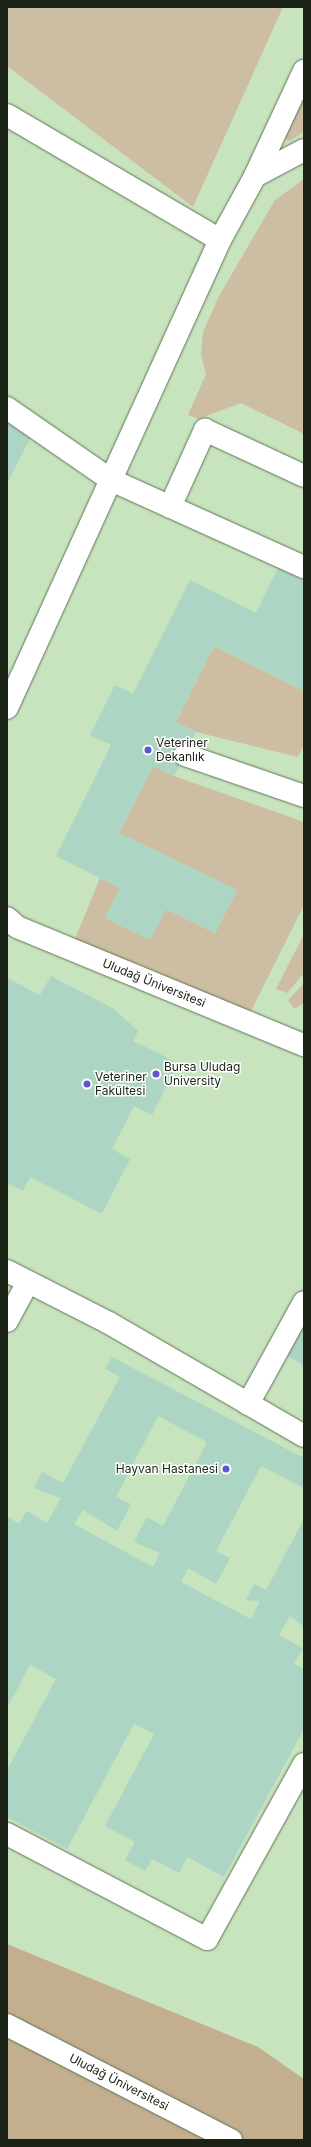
<!DOCTYPE html>
<meta charset="utf-8">
<style>
body{margin:0}
#map{position:relative;width:311px;height:2147px;overflow:hidden;background:#d7eece;font-family:Inter,sans-serif}
div>[style]{position:absolute}
.built>*{inset:0;background:#c8e4be;transform-origin:0 0}
.green>*{inset:0;background:#cdbda3}
.forest>*{inset:0;background:#c3af90}
.building>*{inset:0;background:#add5c3}
.roads{filter:drop-shadow(0 0 1px #5f7457) drop-shadow(0 0 1px #5f7457)}
.minor>*{height:22px;margin:-11px;padding:0 11px;transform-origin:11px;border-radius:11px;background:#fff}
.dots>*{width:11px;height:11px;translate:-50% -50%;box-sizing:border-box;border:2px solid #fff;border-radius:50%}
span{translate:-50% -50%;white-space:nowrap;text-align:center;line-height:1.15;-webkit-text-stroke:3px #fff;paint-order:stroke}
.poi-label{font-size:12px;color:#1b2317}
.left{translate:0 -50%;text-align:left}
.right{translate:-100% -50%;text-align:right}
.street-label{font-size:12px;color:#1b2317}
.frame{position:absolute;inset:0;border:8px solid #1b2317;pointer-events:none}
</style>
<div id="map">
<div class="built">
<div style="left:7px;top:7px;width:297px;height:2133px"></div>
</div>
<div class="green">
<div style="clip-path:polygon(7px 7px,283px 7px,193px 207px,7px 66px)"></div>
<div style="clip-path:polygon(304px 96px,304px 132px,289px 141px,283px 137px)"></div>
<div style="clip-path:polygon(304px 179px,304px 434px,241px 403px,198px 419px,188px 415px,206px 374px,201px 355px,203px 332px,219px 296px,275px 200px)"></div>
<div style="clip-path:polygon(214px 646px,304px 691px,304px 744px,298px 757px,196px 732px,176px 722px)"></div>
<div style="clip-path:polygon(153px 766px,174px 776px,304px 822px,304px 905px,248px 1017px,73px 944px,100px 878px,120px 888px,105px 918px,150px 940px,166px 909px,215px 933px,237px 890px,119px 833px)"></div>
<div style="clip-path:polygon(304px 934px,304px 973px,287px 993px,276px 989px)"></div>
<div style="clip-path:polygon(304px 983px,304px 1003px,294px 1009px,288px 1000px)"></div>
</div>
<div class="forest">
<div style="clip-path:polygon(7px 1944px,258px 2047px,304px 2079px,304px 2140px,7px 2140px)"></div>
</div>
<div class="building">
<div style="clip-path:polygon(7px 413px,35px 429px,7px 484px)"></div>
<div style="clip-path:polygon(278px 568px,304px 581px,304px 691px,214px 646px,176px 722px,196px 732px,174px 776px,153px 766px,119px 833px,237px 890px,215px 933px,166px 909px,150px 940px,105px 918px,120px 888px,56px 856px,111px 745px,90px 735px,115px 685px,133px 694px,190px 580px,256px 613px)"></div>
<div style="clip-path:polygon(51px 976px,114px 1009px,138px 1031px,133px 1041px,178px 1063px,152px 1115px,134px 1106px,112px 1149px,130px 1159px,102px 1214px,30px 1177px,23px 1191px,7px 1183px,7px 978px,40px 995px)"></div>
<div style="clip-path:polygon(304px 1313px,304px 1366px,280px 1351px)"></div>
<div style="clip-path:polygon(evenodd,112px 1357px,304px 1458px,304px 1488px,261px 1466px,216px 1551px,230px 1558px,216px 1584px,188px 1568px,181px 1582px,251px 1619px,260px 1601px,246px 1600px,254px 1584px,266px 1590px,304px 1519px,304px 1627px,290px 1616px,279px 1635px,303px 1648px,294px 1664px,304px 1669px,304px 1729px,224px 1877px,187px 1857px,179px 1873px,152px 1859px,145px 1871px,125px 1860px,135px 1842px,105px 1826px,154px 1734px,134px 1724px,67px 1849px,7px 1817px,7px 1770px,56px 1679px,30px 1665px,7px 1708px,7px 1516px,19px 1524px,27px 1511px,47px 1523px,61px 1498px,34px 1488px,42px 1472px,63px 1483px,120px 1377px,105px 1369px,112px 1357px,158px 1416px,207px 1442px,163px 1526px,147px 1517px,134px 1542px,160px 1553px,153px 1567px,74px 1524px,83px 1510px,117px 1531px,131px 1504px,116px 1497px,158px 1416px)"></div>
</div>
<div class="roads">
<div class="minor">
<div style="left:7px;top:115px;width:247px;rotate:30.4deg"></div>
<div style="left:255px;top:176px;width:55px;rotate:-28deg"></div>
<div style="left:7px;top:408px;width:126px;rotate:34.7deg"></div>
<div style="left:111px;top:480px;width:212px;rotate:24.3deg"></div>
<div style="left:170px;top:507px;width:85px;rotate:-65.6deg"></div>
<div style="left:205px;top:430px;width:109px;rotate:24.9deg"></div>
<div style="left:7px;top:708px;width:514px;rotate:-65.53deg"></div>
<div style="left:220px;top:240px;width:73px;rotate:-61.3deg"></div>
<div style="left:255px;top:176px;width:116px;rotate:-65deg"></div>
<div style="left:185px;top:755px;width:126px;rotate:19deg"></div>
<div style="left:7px;top:918px;width:13px;rotate:42deg"></div>
<div style="left:17px;top:927px;width:310px;rotate:22.4deg"></div>
<div style="left:7px;top:1271px;width:114px;rotate:27deg"></div>
<div style="left:109px;top:1323px;width:225px;rotate:30.1deg"></div>
<div style="left:7px;top:1321px;width:44px;rotate:-61.7deg"></div>
<div style="left:248px;top:1404px;width:116px;rotate:-61.2deg"></div>
<div style="left:7px;top:1834px;width:226px;rotate:27.7deg"></div>
<div style="left:207px;top:1939px;width:200px;rotate:-61deg"></div>
<div style="left:7px;top:2025px;width:252px;rotate:27.2deg"></div>
</div>
</div>
<div class="dots">
<div style="left:148px;top:750px;background:#5d56cf"></div>
<div style="left:156px;top:1074px;background:#5d56cf"></div>
<div style="left:87px;top:1084px;background:#5d56cf"></div>
<div style="left:226px;top:1469px;background:#5d56cf"></div>
</div>
<div class="poi-label">
<span class="left" style="left:156px;top:750px">Veteriner<br>Dekanlık</span>
<span class="left" style="left:164px;top:1074px">Bursa Uludag<br>University</span>
<span class="left" style="left:95px;top:1084px">Veteriner<br>Fakültesi</span>
<span class="right" style="left:218px;top:1469px">Hayvan Hastanesi</span>
</div>
<div class="street-label">
<span style="left:154px;top:983px;rotate:22deg">Uludağ Üniversitesi</span>
<span style="left:119px;top:2082px;rotate:27deg">Uludağ Üniversitesi</span>
</div>
<div class="frame"></div>
</div>
